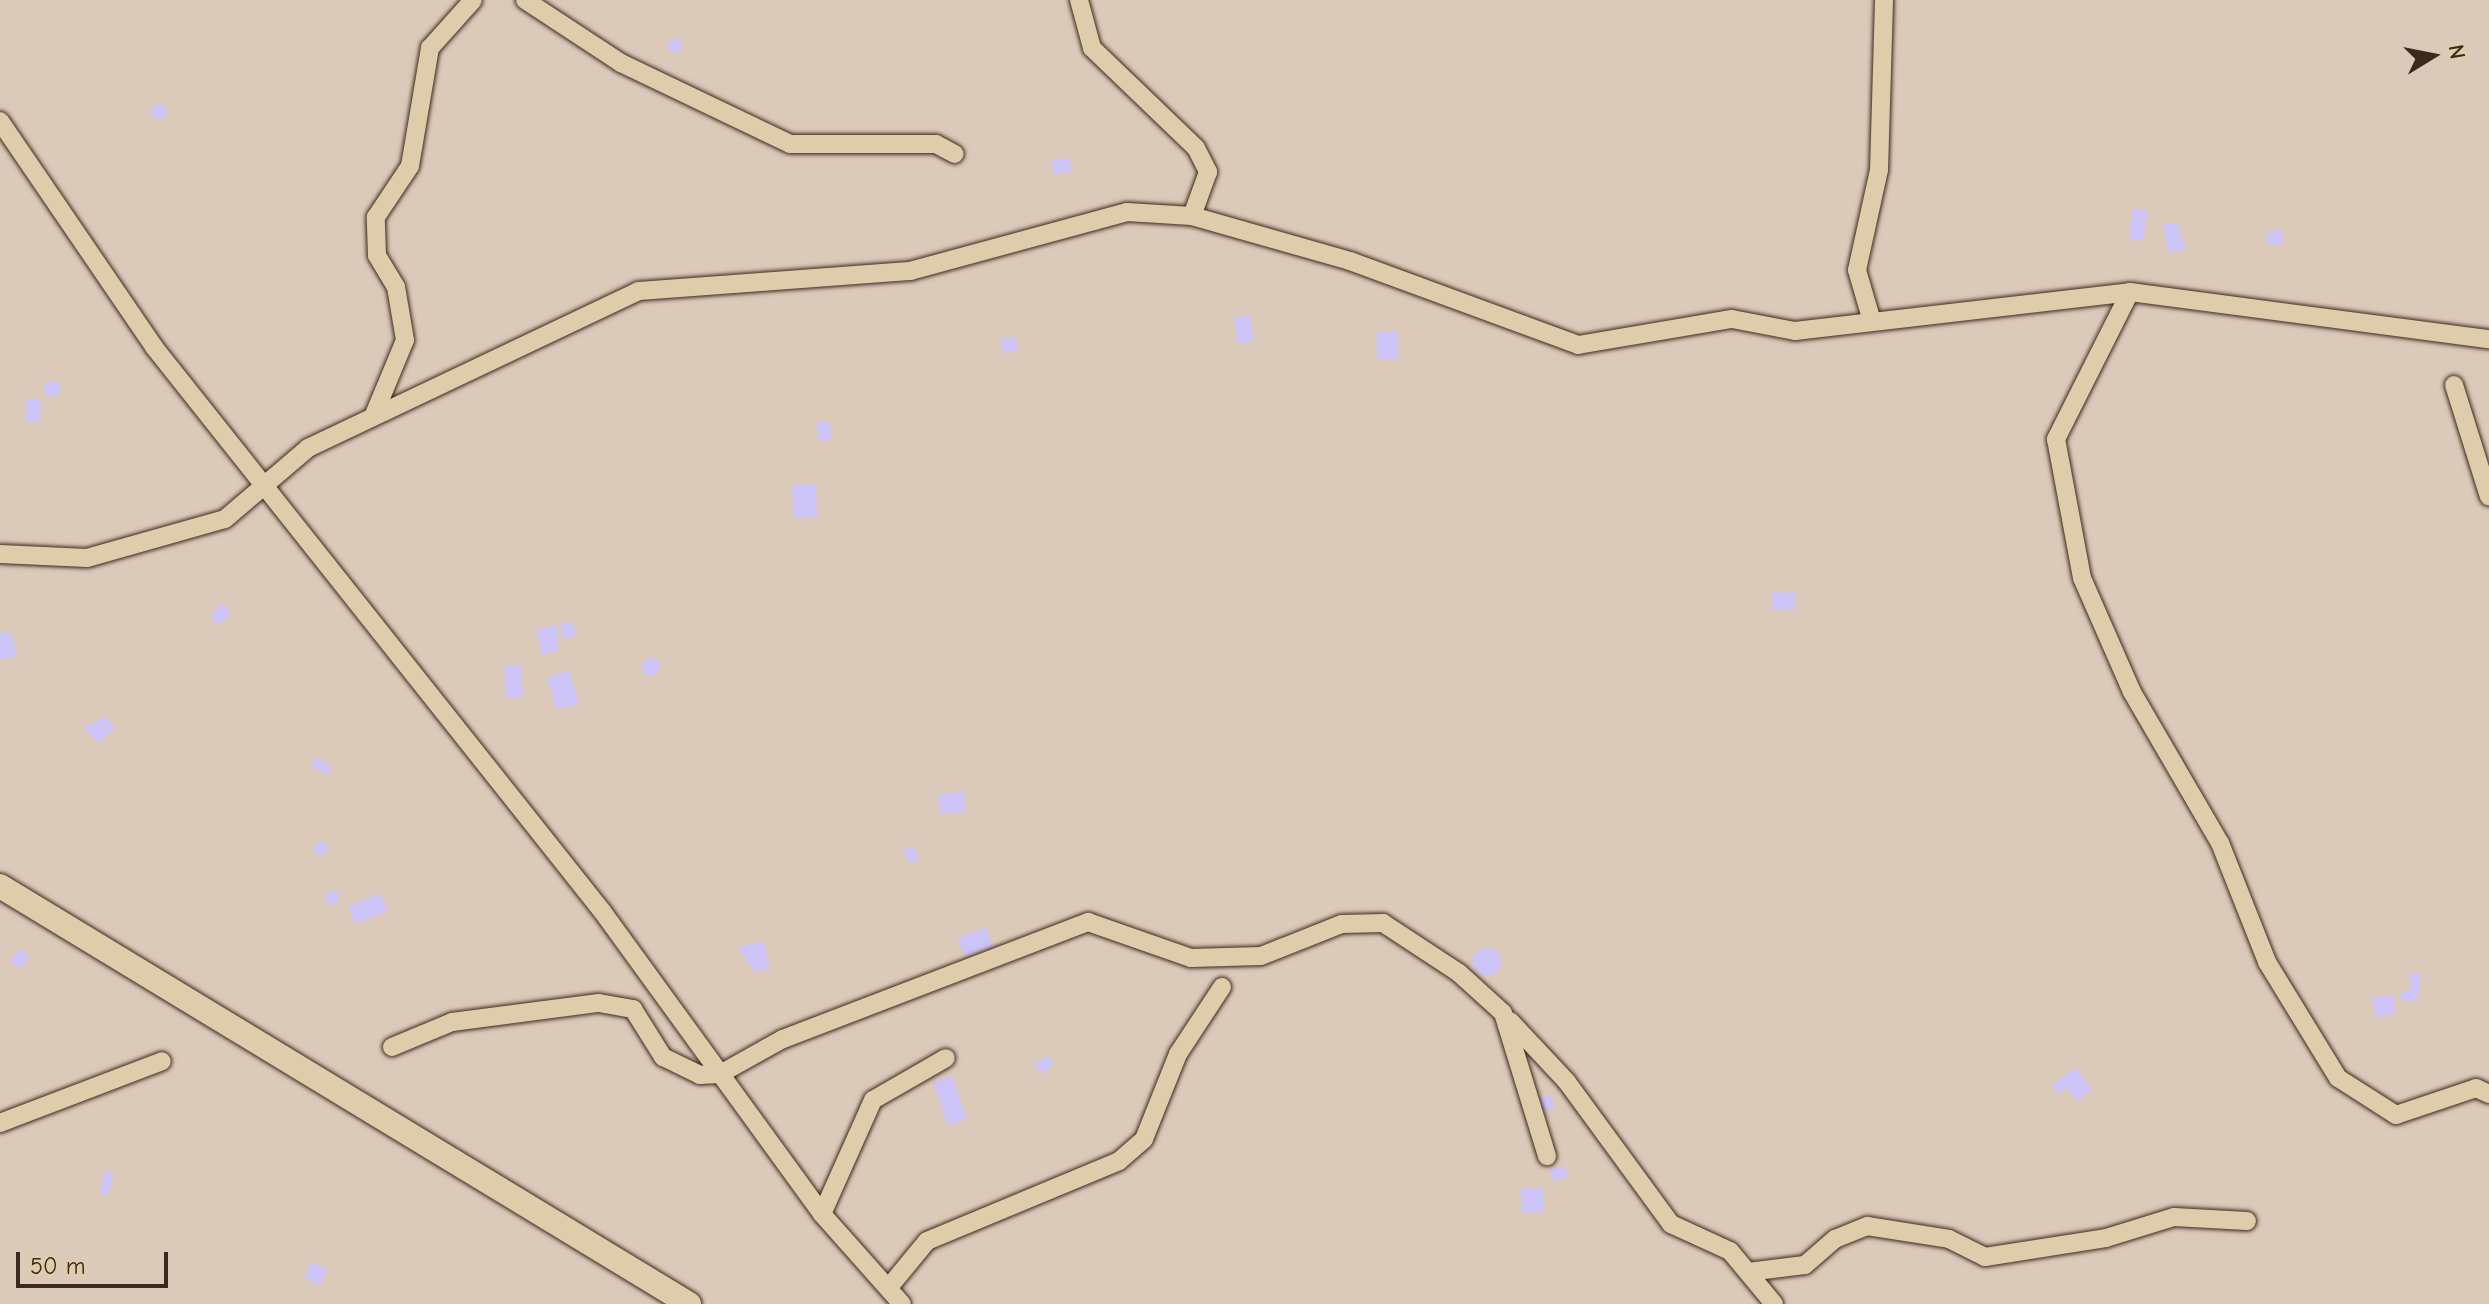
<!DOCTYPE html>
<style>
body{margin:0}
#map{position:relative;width:2489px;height:1304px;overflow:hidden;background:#dbcab9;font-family:"Comic Neue",sans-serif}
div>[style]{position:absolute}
.building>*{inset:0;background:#ccc3f6;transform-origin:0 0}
.round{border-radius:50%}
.roads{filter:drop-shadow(0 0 2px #3b2a1e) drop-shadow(0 0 2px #3b2a1e)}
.minor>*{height:18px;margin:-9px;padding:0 9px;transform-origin:9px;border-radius:9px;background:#dfccaa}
.secondary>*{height:24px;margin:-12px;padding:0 12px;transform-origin:12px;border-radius:12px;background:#dfccaa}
span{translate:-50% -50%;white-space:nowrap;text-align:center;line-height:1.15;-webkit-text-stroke:6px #dfccaa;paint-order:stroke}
.north{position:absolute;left:2393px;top:16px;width:80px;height:80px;-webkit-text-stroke:6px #dfccaa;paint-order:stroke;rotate:80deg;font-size:22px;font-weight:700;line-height:32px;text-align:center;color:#3b2a1e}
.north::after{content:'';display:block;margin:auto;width:28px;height:36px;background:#3b2a1e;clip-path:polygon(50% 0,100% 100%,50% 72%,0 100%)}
.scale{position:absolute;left:16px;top:1252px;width:152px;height:36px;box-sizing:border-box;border:4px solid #3b2a1e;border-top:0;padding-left:10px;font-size:24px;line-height:28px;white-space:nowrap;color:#3b2a1e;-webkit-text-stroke:6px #dfccaa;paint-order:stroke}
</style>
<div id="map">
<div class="building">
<div class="round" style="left:668px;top:39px;width:14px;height:14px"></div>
<div class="round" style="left:151px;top:104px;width:16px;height:16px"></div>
<div style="left:1070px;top:159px;width:14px;height:18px;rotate:86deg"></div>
<div style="left:2133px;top:209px;width:15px;height:30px;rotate:8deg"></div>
<div style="clip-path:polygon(2163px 224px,2178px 224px,2186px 251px,2168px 252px)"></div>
<div style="left:2282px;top:230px;width:14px;height:16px;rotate:82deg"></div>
<div style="left:1250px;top:315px;width:27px;height:16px;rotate:82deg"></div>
<div style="left:1397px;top:331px;width:28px;height:21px;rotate:86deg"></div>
<div style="left:1015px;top:337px;width:14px;height:15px;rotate:78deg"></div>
<div class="round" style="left:44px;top:381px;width:16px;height:16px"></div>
<div style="left:27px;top:399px;width:14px;height:23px;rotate:4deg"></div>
<div style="left:829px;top:421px;width:19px;height:13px;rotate:81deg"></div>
<div style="left:816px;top:484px;width:33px;height:24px;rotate:87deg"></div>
<div style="left:1772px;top:593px;width:23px;height:17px"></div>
<div style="clip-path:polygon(221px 603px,231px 614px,219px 625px,211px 618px)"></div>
<div style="left:573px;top:622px;width:15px;height:13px;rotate:79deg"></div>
<div style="clip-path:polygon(558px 625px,558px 651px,542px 655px,536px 630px)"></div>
<div style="clip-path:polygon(11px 632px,17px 656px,0 660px,0 634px)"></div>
<div class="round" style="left:642px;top:658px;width:18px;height:18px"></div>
<div style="left:521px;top:665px;width:32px;height:17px;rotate:86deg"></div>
<div style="left:569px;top:671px;width:34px;height:23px;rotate:73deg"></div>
<div style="clip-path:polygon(105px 717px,115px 728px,98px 744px,84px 728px)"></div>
<div style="left:316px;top:757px;width:19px;height:10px;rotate:32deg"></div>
<div style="left:964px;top:792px;width:20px;height:26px;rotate:84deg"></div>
<div class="round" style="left:314px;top:842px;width:14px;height:14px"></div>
<div style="left:914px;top:846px;width:15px;height:11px;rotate:70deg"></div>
<div class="round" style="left:325px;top:891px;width:14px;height:14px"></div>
<div style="left:381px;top:894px;width:19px;height:35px;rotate:69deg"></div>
<div style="left:986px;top:928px;width:20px;height:30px;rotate:70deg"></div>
<div style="clip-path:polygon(764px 942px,770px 969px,754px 972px,738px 947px)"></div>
<div class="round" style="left:1473px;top:948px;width:28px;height:28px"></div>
<div style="left:21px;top:949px;width:13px;height:16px;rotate:45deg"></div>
<div style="clip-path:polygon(2421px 973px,2418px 1000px,2402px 1002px,2401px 992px,2411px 990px,2409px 974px)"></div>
<div style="left:2393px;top:995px;width:19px;height:21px;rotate:81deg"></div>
<div style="left:1047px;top:1056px;width:11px;height:16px;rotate:52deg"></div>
<div style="clip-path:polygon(2076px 1068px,2092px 1090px,2077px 1101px,2067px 1088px,2058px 1094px,2052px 1085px)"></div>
<div style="left:952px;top:1076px;width:46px;height:20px;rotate:71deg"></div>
<div style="left:1552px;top:1096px;width:14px;height:16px;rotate:82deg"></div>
<div style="clip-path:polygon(1566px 1167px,1567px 1178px,1552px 1181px,1550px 1169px)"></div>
<div style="left:105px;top:1171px;width:9px;height:23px;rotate:13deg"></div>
<div style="left:1543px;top:1188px;width:24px;height:22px;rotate:88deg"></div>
<div style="left:311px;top:1263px;width:18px;height:17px;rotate:22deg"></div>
</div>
<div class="roads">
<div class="minor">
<div style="left:525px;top:0;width:115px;rotate:33.3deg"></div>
<div style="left:621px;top:63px;width:187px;rotate:25.6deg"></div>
<div style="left:790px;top:144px;width:146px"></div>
<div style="left:936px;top:144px;width:21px;rotate:28deg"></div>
<div style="left:1079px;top:0;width:50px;rotate:74.8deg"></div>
<div style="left:1092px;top:48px;width:144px;rotate:43.9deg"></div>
<div style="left:1196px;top:148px;width:27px;rotate:63deg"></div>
<div style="left:1208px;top:172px;width:47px;rotate:110deg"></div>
<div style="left:0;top:121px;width:273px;rotate:55.7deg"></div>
<div style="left:154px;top:347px;width:720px;rotate:51.54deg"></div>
<div style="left:602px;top:911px;width:374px;rotate:54deg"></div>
<div style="left:822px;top:1214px;width:120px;rotate:48.4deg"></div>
<div style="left:2130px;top:292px;width:165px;rotate:116.7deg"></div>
<div style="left:2056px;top:439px;width:141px;rotate:79.4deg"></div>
<div style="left:2082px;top:578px;width:124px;rotate:66.3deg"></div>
<div style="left:2132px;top:692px;width:175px;rotate:59.8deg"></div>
<div style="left:2220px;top:843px;width:128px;rotate:68.4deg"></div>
<div style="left:2267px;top:962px;width:136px;rotate:58.5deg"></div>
<div style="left:2338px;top:1078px;width:69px;rotate:32.5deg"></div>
<div style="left:2396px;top:1115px;width:84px;rotate:-18.6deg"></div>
<div style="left:2476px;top:1088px;width:14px;rotate:25deg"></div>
<div style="left:1871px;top:318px;width:50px;rotate:-106.3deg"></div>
<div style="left:1857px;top:270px;width:102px;rotate:-77.6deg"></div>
<div style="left:1879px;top:170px;width:170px;rotate:-88.3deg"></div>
<div style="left:2454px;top:385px;width:117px;rotate:72.6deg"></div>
<div style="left:373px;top:417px;width:83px;rotate:-67.4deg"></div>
<div style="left:405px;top:340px;width:54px;rotate:-99.6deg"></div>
<div style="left:396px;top:287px;width:37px;rotate:-121deg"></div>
<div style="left:377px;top:255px;width:38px;rotate:-92deg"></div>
<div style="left:376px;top:217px;width:61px;rotate:-56.3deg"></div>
<div style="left:410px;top:166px;width:120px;rotate:-80.4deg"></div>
<div style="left:430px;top:48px;width:64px;rotate:-48.1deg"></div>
<div style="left:0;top:554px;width:87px;rotate:2.6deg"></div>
<div style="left:87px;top:558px;width:143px;rotate:-15.8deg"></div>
<div style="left:225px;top:519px;width:109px;rotate:-40.5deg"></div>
<div style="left:308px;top:448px;width:365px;rotate:-25.4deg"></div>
<div style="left:638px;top:291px;width:273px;rotate:-4.2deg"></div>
<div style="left:910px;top:271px;width:225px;rotate:-15.2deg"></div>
<div style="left:1127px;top:212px;width:65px;rotate:3.5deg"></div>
<div style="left:1192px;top:216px;width:164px;rotate:15.9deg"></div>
<div style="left:1350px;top:261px;width:243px;rotate:20.2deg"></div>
<div style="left:1578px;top:345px;width:156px;rotate:-9.6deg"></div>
<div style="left:1732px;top:319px;width:64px;rotate:10.8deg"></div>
<div style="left:1795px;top:331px;width:337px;rotate:-6.6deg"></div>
<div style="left:2130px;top:292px;width:362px;rotate:7.5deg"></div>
<div style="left:1510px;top:1021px;width:83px;rotate:46.9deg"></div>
<div style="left:1567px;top:1082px;width:176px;rotate:53.8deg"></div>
<div style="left:1671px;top:1224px;width:65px;rotate:24.6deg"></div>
<div style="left:1730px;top:1251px;width:69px;rotate:50.3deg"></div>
<div style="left:392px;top:1047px;width:65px;rotate:-22.6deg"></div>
<div style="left:452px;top:1022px;width:148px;rotate:-7.4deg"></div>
<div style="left:599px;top:1003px;width:35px;rotate:10deg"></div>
<div style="left:633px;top:1009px;width:57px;rotate:58deg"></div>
<div style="left:663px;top:1057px;width:41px;rotate:25.9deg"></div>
<div style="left:700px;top:1075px;width:20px;rotate:-3deg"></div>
<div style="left:720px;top:1074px;width:72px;rotate:-29.1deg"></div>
<div style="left:783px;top:1039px;width:327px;rotate:-21deg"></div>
<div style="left:1088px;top:922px;width:109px;rotate:19.3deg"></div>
<div style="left:1191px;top:958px;width:70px;rotate:-1.6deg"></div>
<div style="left:1261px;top:956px;width:87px;rotate:-21.6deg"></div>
<div style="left:1342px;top:924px;width:41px;rotate:-1.4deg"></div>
<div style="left:1383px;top:923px;width:91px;rotate:33.3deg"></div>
<div style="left:1459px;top:973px;width:59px;rotate:42.3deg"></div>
<div style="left:1503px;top:1013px;width:150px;rotate:72.9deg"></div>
<div style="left:0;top:1123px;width:173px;rotate:-20.9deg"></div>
<div style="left:822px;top:1214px;width:125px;rotate:-65.9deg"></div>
<div style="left:873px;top:1100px;width:84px;rotate:-29.9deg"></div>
<div style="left:1748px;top:1272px;width:57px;rotate:-7deg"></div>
<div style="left:1805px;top:1265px;width:40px;rotate:-41deg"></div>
<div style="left:1835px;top:1239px;width:35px;rotate:-22deg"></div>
<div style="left:1867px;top:1226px;width:83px;rotate:9deg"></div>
<div style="left:1949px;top:1239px;width:40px;rotate:26.6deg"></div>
<div style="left:1985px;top:1257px;width:122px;rotate:-8.9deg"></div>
<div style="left:2106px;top:1238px;width:71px;rotate:-17.2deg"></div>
<div style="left:2174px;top:1217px;width:73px;rotate:3.1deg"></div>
<div style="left:890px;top:1286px;width:58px;rotate:-50.6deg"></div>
<div style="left:927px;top:1241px;width:208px;rotate:-22.6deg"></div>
<div style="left:1119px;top:1161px;width:33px;rotate:-41deg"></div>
<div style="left:1144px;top:1139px;width:92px;rotate:-68.2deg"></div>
<div style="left:1178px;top:1054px;width:80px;rotate:-56.7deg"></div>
</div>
<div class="secondary">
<div style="left:0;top:886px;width:806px;rotate:31.24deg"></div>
</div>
</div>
<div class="north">N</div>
<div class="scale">50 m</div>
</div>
